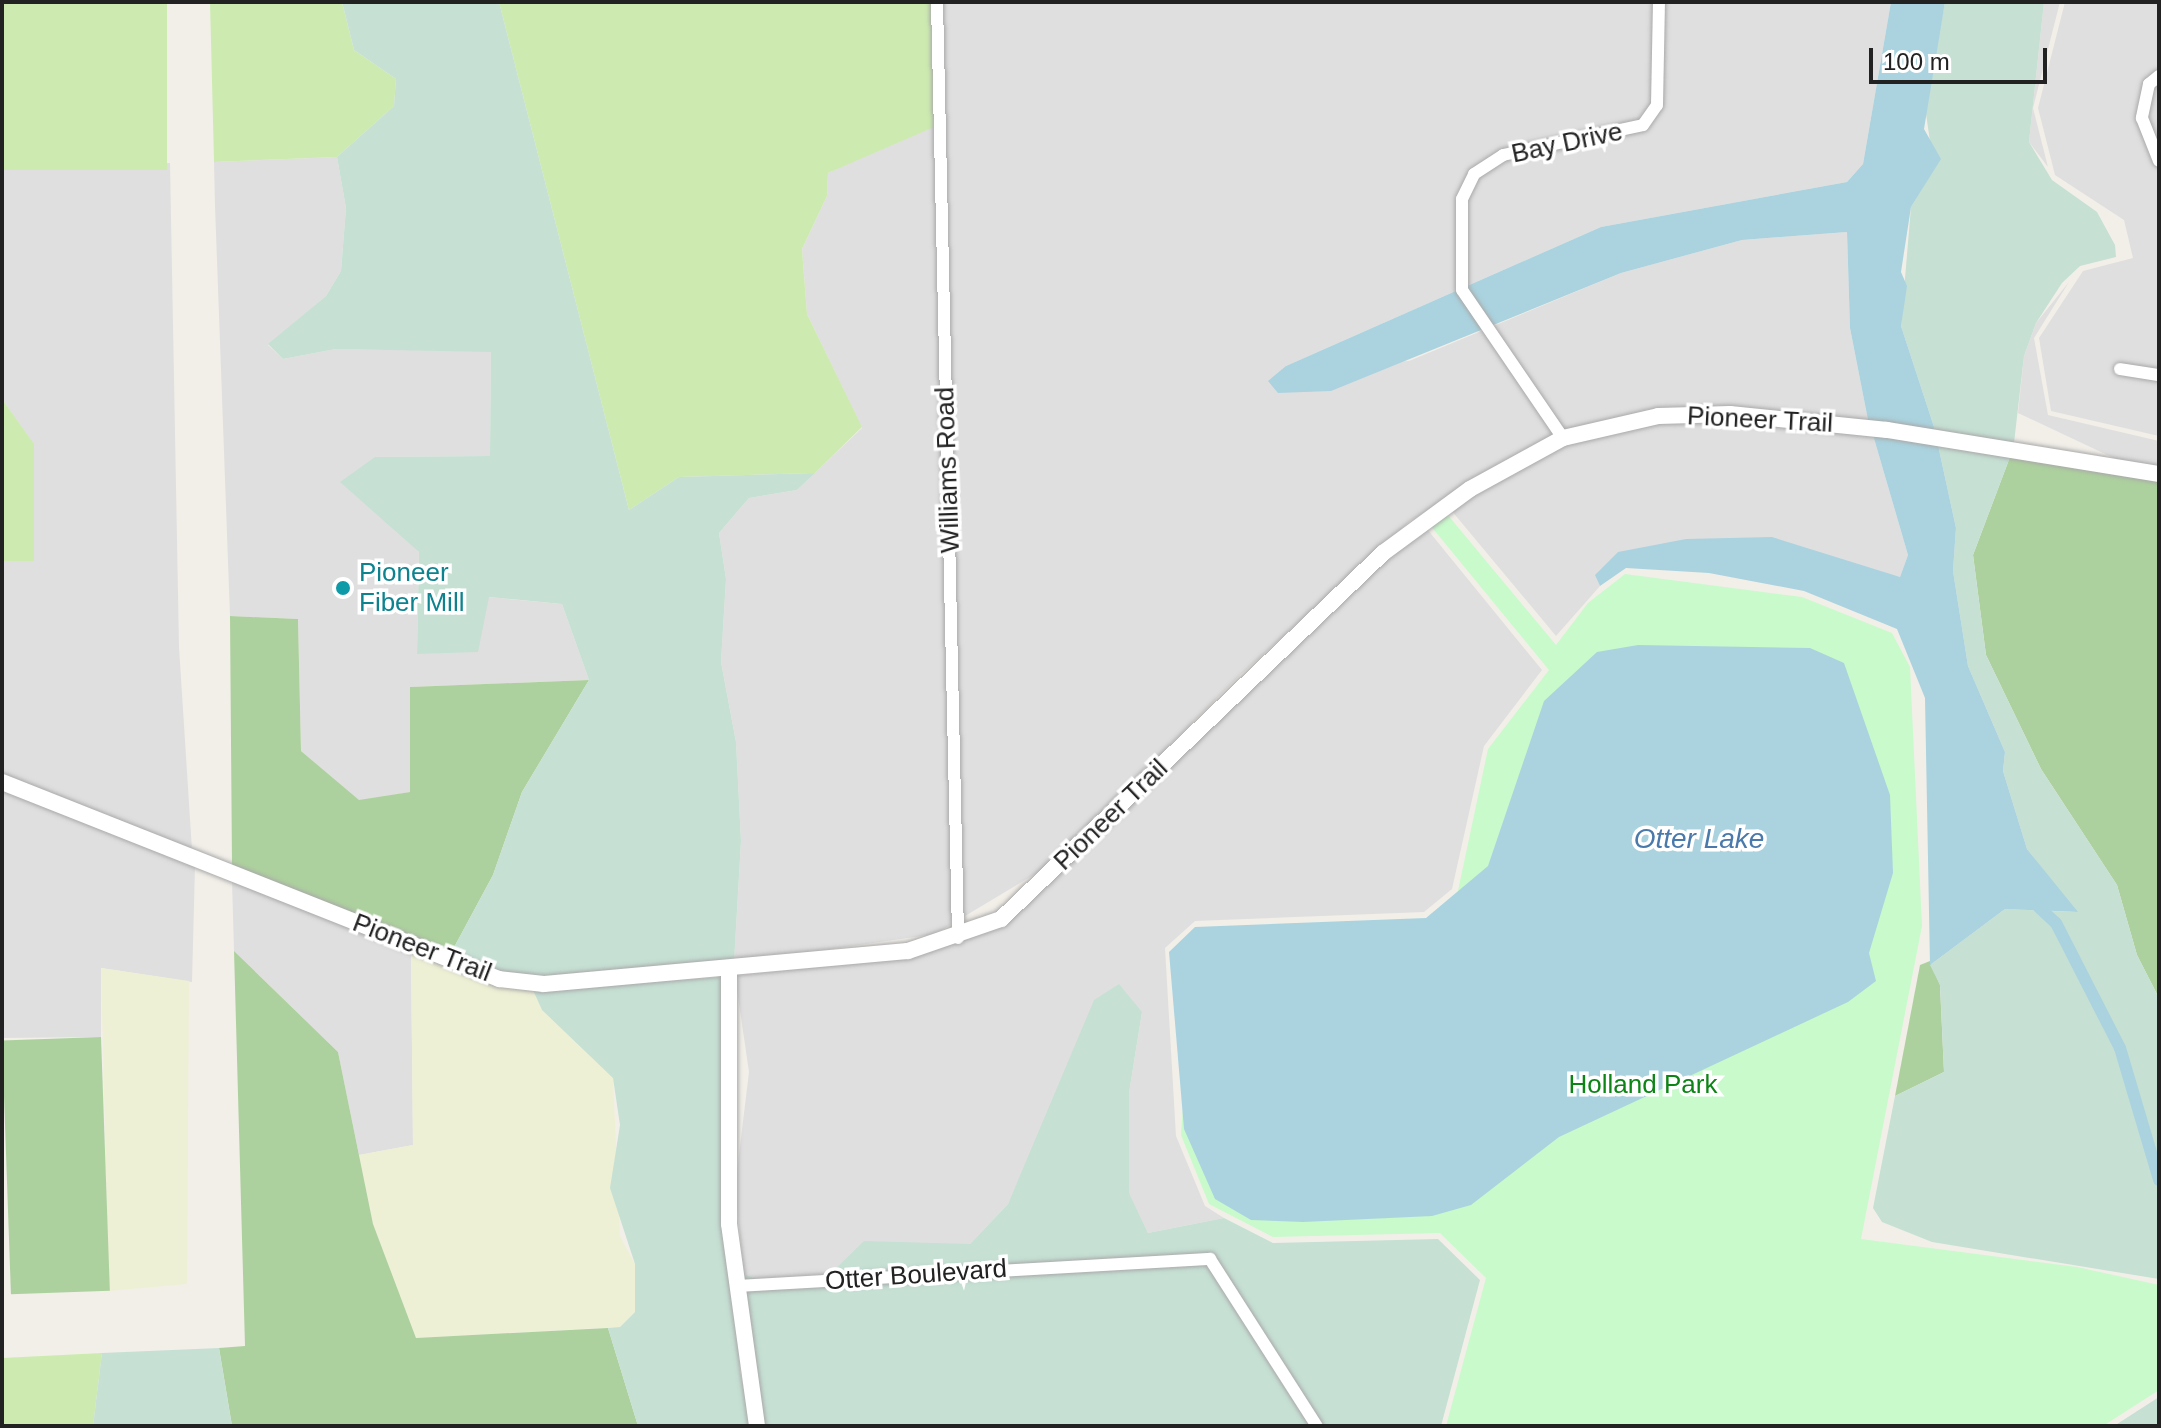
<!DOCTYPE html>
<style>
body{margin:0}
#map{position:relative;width:2161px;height:1428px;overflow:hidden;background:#f2efe9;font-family:Helvetica,sans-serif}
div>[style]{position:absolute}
.residential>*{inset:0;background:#e0dfdf}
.farmland>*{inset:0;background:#eef0d5}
.grass>*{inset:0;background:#cdebb0;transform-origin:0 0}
.forest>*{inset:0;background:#add19e;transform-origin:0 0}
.wetland>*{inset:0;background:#c6e0d4}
.park>*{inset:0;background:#c8facc}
.water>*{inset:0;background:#aad3df}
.canal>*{height:12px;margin:-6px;padding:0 6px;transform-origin:6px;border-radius:6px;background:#aad3df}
.roads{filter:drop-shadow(0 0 2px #a9a9a9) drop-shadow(0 0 2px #a9a9a9)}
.minor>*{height:12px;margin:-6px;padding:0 6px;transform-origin:6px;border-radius:6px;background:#fff}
.tertiary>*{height:16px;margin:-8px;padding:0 8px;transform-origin:8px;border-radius:8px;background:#fff}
.dots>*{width:22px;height:22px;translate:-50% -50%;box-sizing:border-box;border:4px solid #fff;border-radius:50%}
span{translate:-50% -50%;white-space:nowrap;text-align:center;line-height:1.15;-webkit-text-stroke:7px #fff;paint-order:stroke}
.street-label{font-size:26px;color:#222}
.culture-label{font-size:26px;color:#0d838f}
.left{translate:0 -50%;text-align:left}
.park-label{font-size:26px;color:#0c8416}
.water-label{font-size:28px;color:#4a7aab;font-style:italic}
.frame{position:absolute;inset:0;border:4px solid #222;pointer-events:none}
.scale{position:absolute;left:1869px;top:48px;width:178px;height:36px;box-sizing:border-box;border:4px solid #222;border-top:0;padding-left:10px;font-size:24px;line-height:28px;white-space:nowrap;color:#222;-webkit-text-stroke:6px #fff;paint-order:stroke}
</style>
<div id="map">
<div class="residential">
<div style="clip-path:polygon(940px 2px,1891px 2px,1863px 164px,1847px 182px,1601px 227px,1286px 366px,1409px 361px,1621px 273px,1742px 240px,1847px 232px,1850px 328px,1868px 420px,1730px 407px,1657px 409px,1561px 431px,1410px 521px,1238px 677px,1050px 865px,935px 934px,734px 963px,741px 841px,736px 742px,721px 662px,726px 579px,719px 533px,749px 498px,797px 490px,862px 428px,807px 314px,802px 249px,827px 196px,828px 173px,918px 130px)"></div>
<div style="clip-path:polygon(2044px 2px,2060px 2px,2033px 108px,2048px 167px,2029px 142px)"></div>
<div style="clip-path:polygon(2065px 2px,2159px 2px,2159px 436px,2051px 411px,2039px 338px,2083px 271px,2133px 258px,2124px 220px,2055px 175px,2038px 108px)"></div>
<div style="clip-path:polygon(337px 157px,346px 208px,341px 271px,326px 296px,268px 345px,283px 359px,336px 349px,491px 351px,490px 456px,375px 457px,384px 517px,419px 552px,417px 654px,488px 597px,562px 604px,589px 680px,410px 687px,410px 792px,359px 801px,301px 751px,298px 619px,230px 616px,215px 206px,214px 162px)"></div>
<div style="clip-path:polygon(170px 163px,179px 647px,192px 850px,2px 774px,2px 561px,34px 561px,34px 445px,2px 399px,2px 170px)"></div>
<div style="clip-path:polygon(2069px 282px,2034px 338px,2048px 415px,2159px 441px,2159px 467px,2120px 461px,2018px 413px,2024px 356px,2036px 323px)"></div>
<div style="clip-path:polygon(1729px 421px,1873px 435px,1908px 555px,1900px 577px,1686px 539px,1596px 575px,1600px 586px,1556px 636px,1451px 510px,1565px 444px,1659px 423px)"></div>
<div style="clip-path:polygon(1427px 529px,1542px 670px,1484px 746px,1452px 889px,1424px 912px,1195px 921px,1165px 948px,1176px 1136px,1205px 1206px,1224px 1218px,1148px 1233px,1129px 1194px,1129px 1093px,1142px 1012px,1069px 1067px,1008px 1204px,970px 1244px,922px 1244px,827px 1277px,764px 1282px,744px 1274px,735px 1188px,749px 1072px,735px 976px,910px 957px,1003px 926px,1387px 559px)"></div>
<div style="clip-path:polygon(2px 789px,195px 866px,192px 982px,101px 968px,101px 1037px,2px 1038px)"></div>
<div style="clip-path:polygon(232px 881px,411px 952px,413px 1145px,359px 1155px,338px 1052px,234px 951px)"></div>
</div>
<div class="farmland">
<div style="clip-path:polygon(411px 952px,533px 990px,542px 1010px,613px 1077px,620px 1236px,635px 1264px,635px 1312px,620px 1327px,416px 1338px,373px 1224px,359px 1155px,413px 1145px)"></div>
<div style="clip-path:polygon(101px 968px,189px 981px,187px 1284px,109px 1291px)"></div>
</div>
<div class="grass">
<div style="left:2px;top:2px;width:165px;height:168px"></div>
<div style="clip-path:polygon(210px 2px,342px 2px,354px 50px,396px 79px,394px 106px,337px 157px,214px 162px)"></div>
<div style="clip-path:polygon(499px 2px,940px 2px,941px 124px,828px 173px,827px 196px,802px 249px,807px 314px,862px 427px,815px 473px,679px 477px,629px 510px)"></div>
<div style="clip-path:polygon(2px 399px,34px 444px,34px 561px,2px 561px)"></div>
<div style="clip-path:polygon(102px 1353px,93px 1426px,2px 1426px,2px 1358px)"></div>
</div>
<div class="forest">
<div style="clip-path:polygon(2010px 457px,2159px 481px,2159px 998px,2137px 955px,2117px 885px,2041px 769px,1986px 655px,1973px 555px)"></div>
<div style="clip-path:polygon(230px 616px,298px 619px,301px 751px,359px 800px,410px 792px,410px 687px,589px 680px,522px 792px,493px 875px,451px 953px,232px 866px)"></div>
<div style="clip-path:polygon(234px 951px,338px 1052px,373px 1224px,416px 1338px,608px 1328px,638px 1426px,232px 1426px,219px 1348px,245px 1346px)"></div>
<div style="clip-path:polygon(1930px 961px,1940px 985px,1944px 1072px,1895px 1096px,1920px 965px)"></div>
<div style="left:101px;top:1037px;width:254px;height:99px;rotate:88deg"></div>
</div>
<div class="wetland">
<div style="clip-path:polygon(342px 2px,499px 2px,629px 510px,679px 477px,815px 473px,797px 490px,749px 498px,719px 533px,726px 579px,721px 662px,736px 742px,741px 841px,734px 963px,544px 977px,500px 972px,451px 953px,493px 875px,522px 792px,589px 680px,562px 604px,489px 597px,478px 652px,417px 654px,419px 552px,340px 482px,375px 457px,490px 456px,491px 352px,336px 349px,283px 359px,268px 344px,326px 296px,341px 271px,346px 208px,337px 157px,394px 106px,396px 79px,354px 50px)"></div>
<div style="clip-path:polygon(1945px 2px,2044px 2px,2029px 142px,2052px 180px,2097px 212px,2115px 245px,2116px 257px,2080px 266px,2062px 283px,2036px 323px,2024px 356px,2014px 443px,1935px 430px,1901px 326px,1911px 207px,1934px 169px,1925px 107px)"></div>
<div style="clip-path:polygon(1938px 445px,2010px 457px,1973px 555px,1986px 655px,2041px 769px,2117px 885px,2137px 955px,2159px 998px,2159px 1279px,1932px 1242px,1882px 1222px,1873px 1208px,1895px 1096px,1944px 1072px,1940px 985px,1930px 965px,2005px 909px,2076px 912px,2027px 849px,2003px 771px,2005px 752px,1968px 666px,1953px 571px,1956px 528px)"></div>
<div style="clip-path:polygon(723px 977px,740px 1371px,751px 1426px,638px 1426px,608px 1328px,620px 1327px,635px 1312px,635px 1264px,610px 1188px,620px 1125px,613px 1078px,542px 1010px,533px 990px)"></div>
<div style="clip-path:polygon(1119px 984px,1142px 1012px,1129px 1093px,1129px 1193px,1148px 1233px,1224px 1218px,1273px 1243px,1438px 1239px,1480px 1280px,1441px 1426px,763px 1426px,744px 1274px,764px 1282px,827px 1277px,864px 1241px,970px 1244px,1008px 1204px,1094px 1000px)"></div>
<div style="clip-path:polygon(219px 1348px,232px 1426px,93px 1426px,102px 1353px)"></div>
<div style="clip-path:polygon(2159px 1397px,2159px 1426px,2114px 1426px)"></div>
</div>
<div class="park">
<div style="clip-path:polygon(1447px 514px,1556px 645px,1588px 603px,1625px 574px,1802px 597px,1892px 633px,1910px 667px,1922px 926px,1861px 1239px,2077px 1267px,2159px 1285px,2159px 1390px,2103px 1426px,1446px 1426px,1486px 1278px,1440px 1233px,1273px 1237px,1209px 1204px,1181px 1135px,1194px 951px,1448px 938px,1488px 749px,1549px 670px,1430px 525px)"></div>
</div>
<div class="water">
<div style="clip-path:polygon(1891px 2px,1945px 2px,1924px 129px,1941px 159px,1911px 207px,1901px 272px,1907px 286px,1901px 326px,1935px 430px,1868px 420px,1850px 328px,1847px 232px,1742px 240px,1621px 273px,1331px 391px,1278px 393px,1268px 381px,1286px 366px,1601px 227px,1847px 182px,1863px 164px)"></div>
<div style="clip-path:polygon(1873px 435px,1938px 445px,1956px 528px,1953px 571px,1968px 666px,2005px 752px,2003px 771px,2027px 849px,2078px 912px,2005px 909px,1930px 965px,1925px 698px,1897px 629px,1804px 591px,1709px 573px,1626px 568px,1600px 586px,1595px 575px,1618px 552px,1686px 539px,1772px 537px,1900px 577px,1908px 555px)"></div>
<div style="clip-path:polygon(1638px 645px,1810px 648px,1844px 663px,1890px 795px,1893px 873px,1869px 953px,1876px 981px,1848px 1002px,1559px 1137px,1471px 1205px,1432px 1216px,1303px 1222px,1251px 1220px,1215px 1199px,1184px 1129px,1169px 952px,1195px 927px,1426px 918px,1488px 866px,1544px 701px,1597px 652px)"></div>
</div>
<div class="canal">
<div style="left:2030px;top:899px;width:35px;rotate:43deg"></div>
<div style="left:2056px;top:923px;width:140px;rotate:62.9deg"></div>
<div style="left:2120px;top:1048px;width:138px;rotate:73.5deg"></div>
</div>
<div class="roads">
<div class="minor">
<div style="left:937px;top:2px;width:936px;rotate:88.71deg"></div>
<div style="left:2159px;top:76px;width:13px;rotate:141deg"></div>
<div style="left:2149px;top:84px;width:35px;rotate:102deg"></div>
<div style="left:2142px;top:118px;width:46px;rotate:68.4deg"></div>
<div style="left:2120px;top:369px;width:39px;rotate:9deg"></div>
<div style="left:1563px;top:438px;width:179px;rotate:-124.3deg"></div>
<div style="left:1462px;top:290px;width:91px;rotate:-90deg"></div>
<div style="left:1462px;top:199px;width:28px;rotate:-64deg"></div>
<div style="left:1474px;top:174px;width:35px;rotate:-33deg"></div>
<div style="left:1503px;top:155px;width:143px;rotate:-12.1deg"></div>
<div style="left:1643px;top:125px;width:24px;rotate:-55deg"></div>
<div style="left:1657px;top:105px;width:103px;rotate:-88.9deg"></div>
<div style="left:739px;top:1286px;width:472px;rotate:-3.3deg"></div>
<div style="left:1210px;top:1259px;width:198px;rotate:57.4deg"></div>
</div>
<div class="tertiary">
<div style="left:2px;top:782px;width:535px;rotate:21.62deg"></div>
<div style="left:499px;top:979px;width:45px;rotate:6.3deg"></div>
<div style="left:544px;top:984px;width:365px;rotate:-5.2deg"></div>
<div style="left:908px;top:951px;width:98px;rotate:-19deg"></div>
<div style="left:1001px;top:919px;width:529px;rotate:-43.77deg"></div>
<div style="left:1383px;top:553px;width:108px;rotate:-36.3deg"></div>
<div style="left:1470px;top:489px;width:106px;rotate:-28.7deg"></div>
<div style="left:1563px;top:438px;width:98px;rotate:-13deg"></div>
<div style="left:1658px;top:416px;width:72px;rotate:-1.6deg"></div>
<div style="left:1730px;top:414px;width:158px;rotate:5.8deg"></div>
<div style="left:1887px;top:430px;width:276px;rotate:9.2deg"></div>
<div style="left:729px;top:970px;width:254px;rotate:90deg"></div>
<div style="left:729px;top:1224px;width:204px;rotate:82.1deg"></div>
</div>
</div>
<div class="dots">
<div style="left:343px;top:588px;background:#0f9aa8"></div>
</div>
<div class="street-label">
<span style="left:1567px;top:143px;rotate:-12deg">Bay Drive</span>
<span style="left:1760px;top:420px;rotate:3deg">Pioneer Trail</span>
<span style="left:948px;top:470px;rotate:-92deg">Williams Road</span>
<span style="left:1111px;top:815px;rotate:-44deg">Pioneer Trail</span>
<span style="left:422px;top:948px;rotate:21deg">Pioneer Trail</span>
<span style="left:916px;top:1275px;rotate:-4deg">Otter Boulevard</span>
</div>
<div class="culture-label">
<span class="left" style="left:359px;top:588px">Pioneer<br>Fiber Mill</span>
</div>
<div class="park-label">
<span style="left:1643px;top:1085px">Holland Park</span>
</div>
<div class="water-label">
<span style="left:1699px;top:839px">Otter Lake</span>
</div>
<div class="frame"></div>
<div class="scale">100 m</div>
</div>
